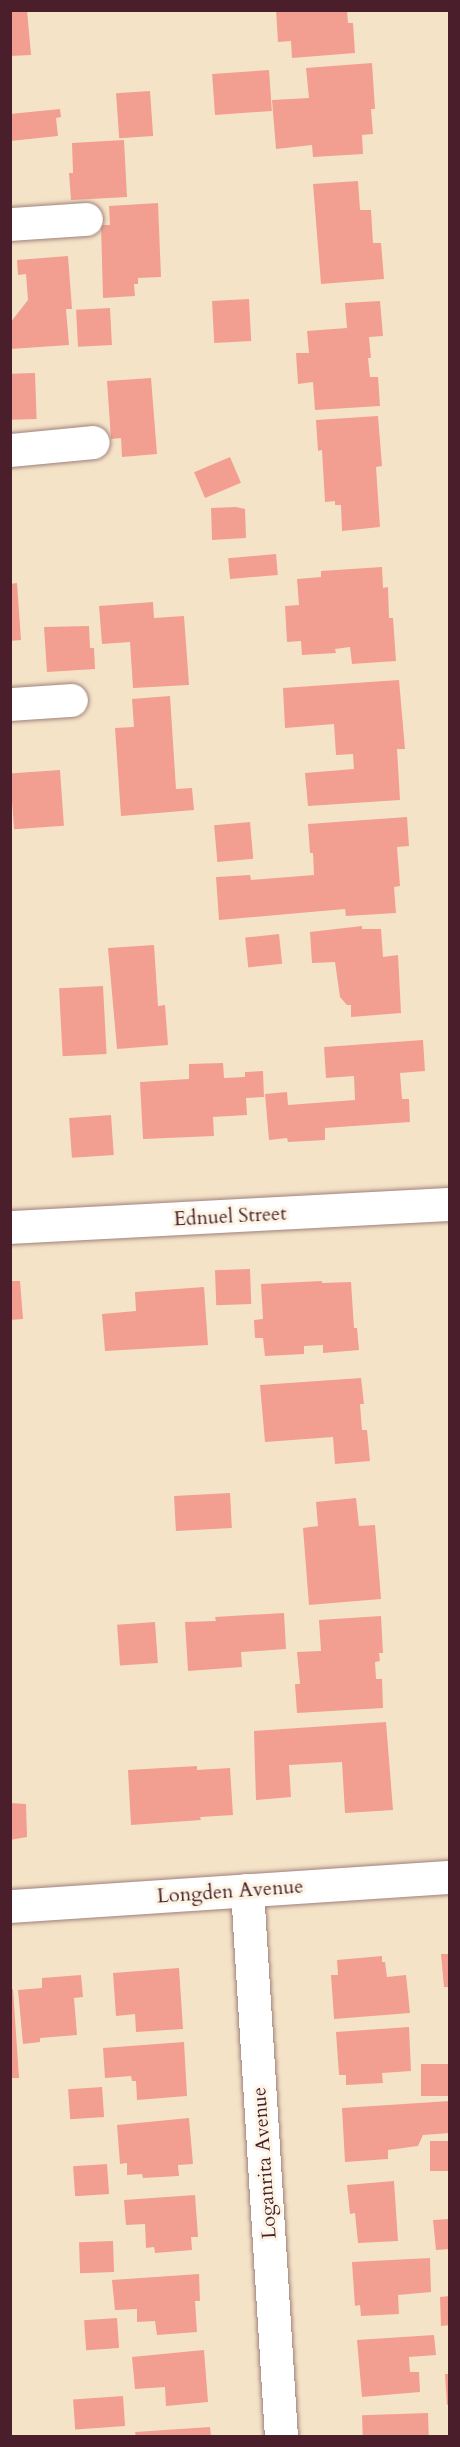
<!DOCTYPE html>
<style>
body{margin:0}
#map{position:relative;width:460px;height:2447px;overflow:hidden;background:#f5e3c8;font-family:Cardo,serif}
div>[style]{position:absolute}
.building>*{inset:0;background:#f29f91;transform-origin:0 0}
.roads{filter:drop-shadow(0 0 2px #a0817a) drop-shadow(0 0 2px #a0817a)}
.minor>*{height:33px;margin:-16.5px;padding:0 16.5px;transform-origin:16.5px;border-radius:16.5px;background:#fff}
span{translate:-50% -50%;white-space:nowrap;text-align:center;line-height:1.15;-webkit-text-stroke:6px #fcf5e5;paint-order:stroke}
.street-label{font-size:20px;color:#4a1f2b}
.frame{position:absolute;inset:0;border:12px solid #4a1f2b;pointer-events:none}
</style>
<div id="map">
<div class="building">
<div style="clip-path:polygon(10px 10px,27px 10px,31px 55px,10px 56px)"></div>
<div style="clip-path:polygon(276px 10px,347px 10px,348px 23px,353px 23px,355px 53px,292px 58px,291px 41px,278px 42px)"></div>
<div style="clip-path:polygon(372px 63px,375px 109px,371px 109px,373px 134px,362px 135px,363px 154px,313px 157px,312px 145px,276px 149px,272px 100px,309px 98px,306px 68px)"></div>
<div style="left:269px;top:70px;width:41px;height:57px;rotate:86deg"></div>
<div style="left:150px;top:91px;width:45px;height:34px;rotate:86deg"></div>
<div style="clip-path:polygon(60px 109px,61px 117px,56px 118px,58px 136px,10px 141px,10px 114px)"></div>
<div style="clip-path:polygon(124px 140px,127px 197px,71px 200px,69px 173px,73px 173px,72px 143px)"></div>
<div style="clip-path:polygon(358px 181px,360px 210px,371px 210px,373px 243px,381px 243px,384px 279px,321px 284px,313px 184px)"></div>
<div style="clip-path:polygon(158px 203px,161px 277px,138px 278px,138px 284px,134px 284px,135px 296px,103px 298px,101px 225px,110px 225px,109px 206px)"></div>
<div style="clip-path:polygon(68px 256px,72px 309px,66px 309px,69px 345px,10px 349px,10px 323px,28px 300px,26px 274px,18px 275px,17px 260px)"></div>
<div style="left:249px;top:299px;width:42px;height:37px;rotate:87deg"></div>
<div style="clip-path:polygon(380px 301px,383px 336px,369px 337px,371px 358px,368px 358px,370px 377px,378px 377px,380px 406px,315px 410px,313px 382px,298px 384px,296px 353px,309px 353px,307px 331px,347px 328px,345px 303px)"></div>
<div style="left:110px;top:308px;width:37px;height:34px;rotate:87deg"></div>
<div style="left:35px;top:373px;width:46px;height:25px;rotate:88deg"></div>
<div style="clip-path:polygon(151px 378px,157px 454px,122px 457px,121px 438px,111px 439px,107px 381px)"></div>
<div style="clip-path:polygon(378px 416px,382px 466px,376px 467px,380px 527px,342px 531px,341px 505px,335px 505px,335px 501px,325px 502px,322px 450px,318px 451px,316px 420px)"></div>
<div style="left:230px;top:457px;width:28px;height:39px;rotate:67deg"></div>
<div style="clip-path:polygon(236px 507px,245px 509px,246px 538px,212px 540px,211px 508px)"></div>
<div style="left:276px;top:554px;width:21px;height:48px;rotate:85deg"></div>
<div style="clip-path:polygon(382px 567px,383px 588px,388px 587px,389px 618px,393px 618px,396px 661px,352px 664px,350px 647px,335px 649px,336px 653px,302px 655px,301px 641px,287px 642px,285px 606px,299px 605px,297px 579px,321px 577px,321px 571px)"></div>
<div style="clip-path:polygon(17px 583px,21px 640px,10px 641px,10px 584px)"></div>
<div style="clip-path:polygon(153px 602px,154px 618px,184px 616px,189px 685px,133px 688px,130px 642px,102px 644px,99px 606px)"></div>
<div style="clip-path:polygon(89px 626px,90px 648px,94px 648px,95px 669px,47px 672px,44px 627px)"></div>
<div style="clip-path:polygon(399px 680px,405px 749px,397px 749px,400px 800px,308px 806px,305px 773px,354px 769px,353px 754px,336px 755px,334px 724px,285px 728px,283px 688px)"></div>
<div style="clip-path:polygon(170px 696px,176px 789px,192px 788px,194px 810px,121px 816px,115px 728px,134px 727px,132px 699px)"></div>
<div style="left:60px;top:770px;width:56px;height:50px;rotate:86deg"></div>
<div style="clip-path:polygon(407px 817px,409px 846px,397px 847px,400px 886px,394px 887px,396px 913px,346px 916px,345px 909px,219px 920px,216px 877px,250px 875px,251px 880px,314px 875px,313px 853px,310px 853px,308px 824px)"></div>
<div style="left:250px;top:822px;width:37px;height:36px;rotate:85deg"></div>
<div style="clip-path:polygon(362px 926px,362px 929px,381px 929px,383px 957px,398px 955px,401px 1013px,351px 1017px,351px 1005px,347px 1005px,340px 997px,335px 962px,312px 963px,310px 932px)"></div>
<div style="left:279px;top:934px;width:30px;height:34px;rotate:84deg"></div>
<div style="clip-path:polygon(154px 945px,158px 1006px,165px 1005px,168px 1045px,117px 1049px,108px 948px)"></div>
<div style="left:103px;top:986px;width:68px;height:44px;rotate:87deg"></div>
<div style="clip-path:polygon(423px 1040px,425px 1071px,400px 1073px,402px 1099px,409px 1099px,410px 1122px,325px 1128px,325px 1140px,288px 1142px,287px 1138px,269px 1140px,265px 1094px,287px 1092px,288px 1105px,355px 1100px,354px 1076px,326px 1078px,324px 1047px)"></div>
<div style="clip-path:polygon(223px 1063px,224px 1078px,245px 1077px,245px 1072px,263px 1071px,264px 1097px,246px 1098px,247px 1115px,213px 1117px,214px 1136px,143px 1139px,140px 1082px,189px 1079px,189px 1064px)"></div>
<div style="left:111px;top:1115px;width:40px;height:42px;rotate:86deg"></div>
<div style="left:250px;top:1269px;width:35px;height:35px;rotate:88deg"></div>
<div style="clip-path:polygon(10px 1281px,20px 1281px,23px 1319px,10px 1320px)"></div>
<div style="clip-path:polygon(322px 1281px,322px 1283px,351px 1282px,354px 1328px,357px 1328px,359px 1350px,323px 1353px,323px 1345px,304px 1346px,304px 1354px,265px 1356px,263px 1338px,255px 1338px,254px 1320px,263px 1319px,261px 1284px)"></div>
<div style="clip-path:polygon(204px 1287px,208px 1345px,105px 1351px,102px 1314px,136px 1311px,135px 1292px)"></div>
<div style="clip-path:polygon(361px 1378px,364px 1404px,360px 1404px,362px 1430px,367px 1430px,370px 1461px,335px 1464px,333px 1437px,265px 1442px,260px 1385px)"></div>
<div style="left:230px;top:1493px;width:35px;height:56px;rotate:87deg"></div>
<div style="clip-path:polygon(356px 1498px,359px 1526px,375px 1525px,381px 1599px,309px 1605px,303px 1528px,318px 1526px,316px 1502px)"></div>
<div style="clip-path:polygon(284px 1613px,286px 1649px,241px 1652px,242px 1667px,188px 1671px,185px 1622px,216px 1621px,215px 1617px)"></div>
<div style="clip-path:polygon(381px 1616px,383px 1653px,379px 1653px,380px 1661px,375px 1662px,376px 1679px,382px 1679px,383px 1708px,297px 1713px,295px 1684px,300px 1684px,297px 1652px,321px 1651px,319px 1620px)"></div>
<div style="left:155px;top:1622px;width:41px;height:38px;rotate:86deg"></div>
<div style="clip-path:polygon(386px 1722px,393px 1810px,345px 1813px,342px 1762px,289px 1765px,291px 1797px,256px 1800px,254px 1731px)"></div>
<div style="clip-path:polygon(197px 1766px,197px 1770px,230px 1768px,233px 1815px,200px 1817px,201px 1820px,131px 1825px,128px 1770px)"></div>
<div style="clip-path:polygon(10px 1803px,26px 1804px,27px 1837px,10px 1840px)"></div>
<div style="clip-path:polygon(441px 1954px,450px 1954px,450px 1987px,444px 1987px)"></div>
<div style="clip-path:polygon(382px 1956px,382px 1962px,385px 1962px,387px 1977px,406px 1975px,410px 2013px,334px 2019px,331px 1975px,338px 1975px,337px 1960px)"></div>
<div style="clip-path:polygon(179px 1968px,183px 2029px,136px 2032px,135px 2014px,116px 2016px,113px 1973px)"></div>
<div style="clip-path:polygon(81px 1975px,83px 1997px,74px 1998px,77px 2035px,40px 2038px,40px 2042px,23px 2044px,18px 1990px,42px 1988px,42px 1978px)"></div>
<div style="clip-path:polygon(10px 1989px,13px 1989px,19px 2078px,10px 2078px)"></div>
<div style="clip-path:polygon(409px 2027px,411px 2071px,382px 2073px,383px 2083px,346px 2085px,346px 2075px,339px 2075px,336px 2032px)"></div>
<div style="clip-path:polygon(184px 2042px,187px 2096px,137px 2100px,136px 2081px,132px 2081px,131px 2076px,105px 2078px,103px 2048px)"></div>
<div style="left:450px;top:2064px;width:32px;height:29px;rotate:90deg"></div>
<div style="left:102px;top:2087px;width:30px;height:34px;rotate:86deg"></div>
<div style="clip-path:polygon(450px 2101px,450px 2133px,423px 2135px,418px 2146px,388px 2150px,388px 2159px,345px 2162px,342px 2108px)"></div>
<div style="clip-path:polygon(189px 2118px,193px 2164px,178px 2165px,179px 2176px,143px 2178px,142px 2174px,127px 2175px,127px 2163px,120px 2164px,117px 2125px)"></div>
<div style="left:450px;top:2141px;width:30px;height:20px;rotate:90deg"></div>
<div style="left:107px;top:2164px;width:30px;height:34px;rotate:86deg"></div>
<div style="clip-path:polygon(394px 2181px,398px 2241px,358px 2243px,355px 2213px,350px 2214px,347px 2185px)"></div>
<div style="clip-path:polygon(195px 2195px,198px 2237px,191px 2237px,192px 2250px,155px 2253px,154px 2247px,146px 2248px,145px 2224px,126px 2225px,124px 2200px)"></div>
<div style="clip-path:polygon(450px 2219px,450px 2249px,436px 2250px,433px 2220px)"></div>
<div style="left:113px;top:2241px;width:31px;height:34px;rotate:88deg"></div>
<div style="clip-path:polygon(430px 2258px,431px 2292px,398px 2295px,399px 2314px,361px 2316px,360px 2305px,355px 2306px,352px 2262px)"></div>
<div style="clip-path:polygon(199px 2274px,200px 2301px,195px 2301px,197px 2332px,157px 2335px,155px 2321px,137px 2322px,137px 2309px,115px 2310px,112px 2280px)"></div>
<div style="clip-path:polygon(450px 2296px,450px 2325px,441px 2326px,440px 2297px)"></div>
<div style="left:117px;top:2318px;width:30px;height:33px;rotate:86deg"></div>
<div style="clip-path:polygon(434px 2335px,436px 2355px,409px 2357px,410px 2372px,419px 2372px,420px 2392px,362px 2397px,357px 2340px)"></div>
<div style="clip-path:polygon(204px 2350px,208px 2402px,166px 2406px,165px 2387px,135px 2389px,132px 2357px)"></div>
<div style="clip-path:polygon(445px 2374px,450px 2374px,450px 2404px,447px 2405px)"></div>
<div style="left:123px;top:2396px;width:30px;height:50px;rotate:86deg"></div>
<div style="left:428px;top:2413px;width:23px;height:66px;rotate:88deg"></div>
<div style="clip-path:polygon(210px 2427px,211px 2436px,136px 2436px,135px 2432px)"></div>
</div>
<div class="roads">
<div class="minor">
<div style="left:10px;top:224px;width:76px;rotate:-3.8deg"></div>
<div style="left:10px;top:450px;width:83px;rotate:-5.5deg"></div>
<div style="left:10px;top:704px;width:61px;rotate:-3.8deg"></div>
<div style="left:10px;top:1227px;width:441px;rotate:-3deg"></div>
<div style="left:247px;top:1890px;width:547px;rotate:86.44deg"></div>
<div style="left:10px;top:1906px;width:441px;rotate:-3.8deg"></div>
</div>
</div>
<div class="street-label">
<span style="left:230px;top:1216px;rotate:-3deg">Ednuel Street</span>
<span style="left:230px;top:1891px;rotate:-4deg">Longden Avenue</span>
<span style="left:264px;top:2163px;rotate:-94deg">Loganrita Avenue</span>
</div>
<div class="frame"></div>
</div>
